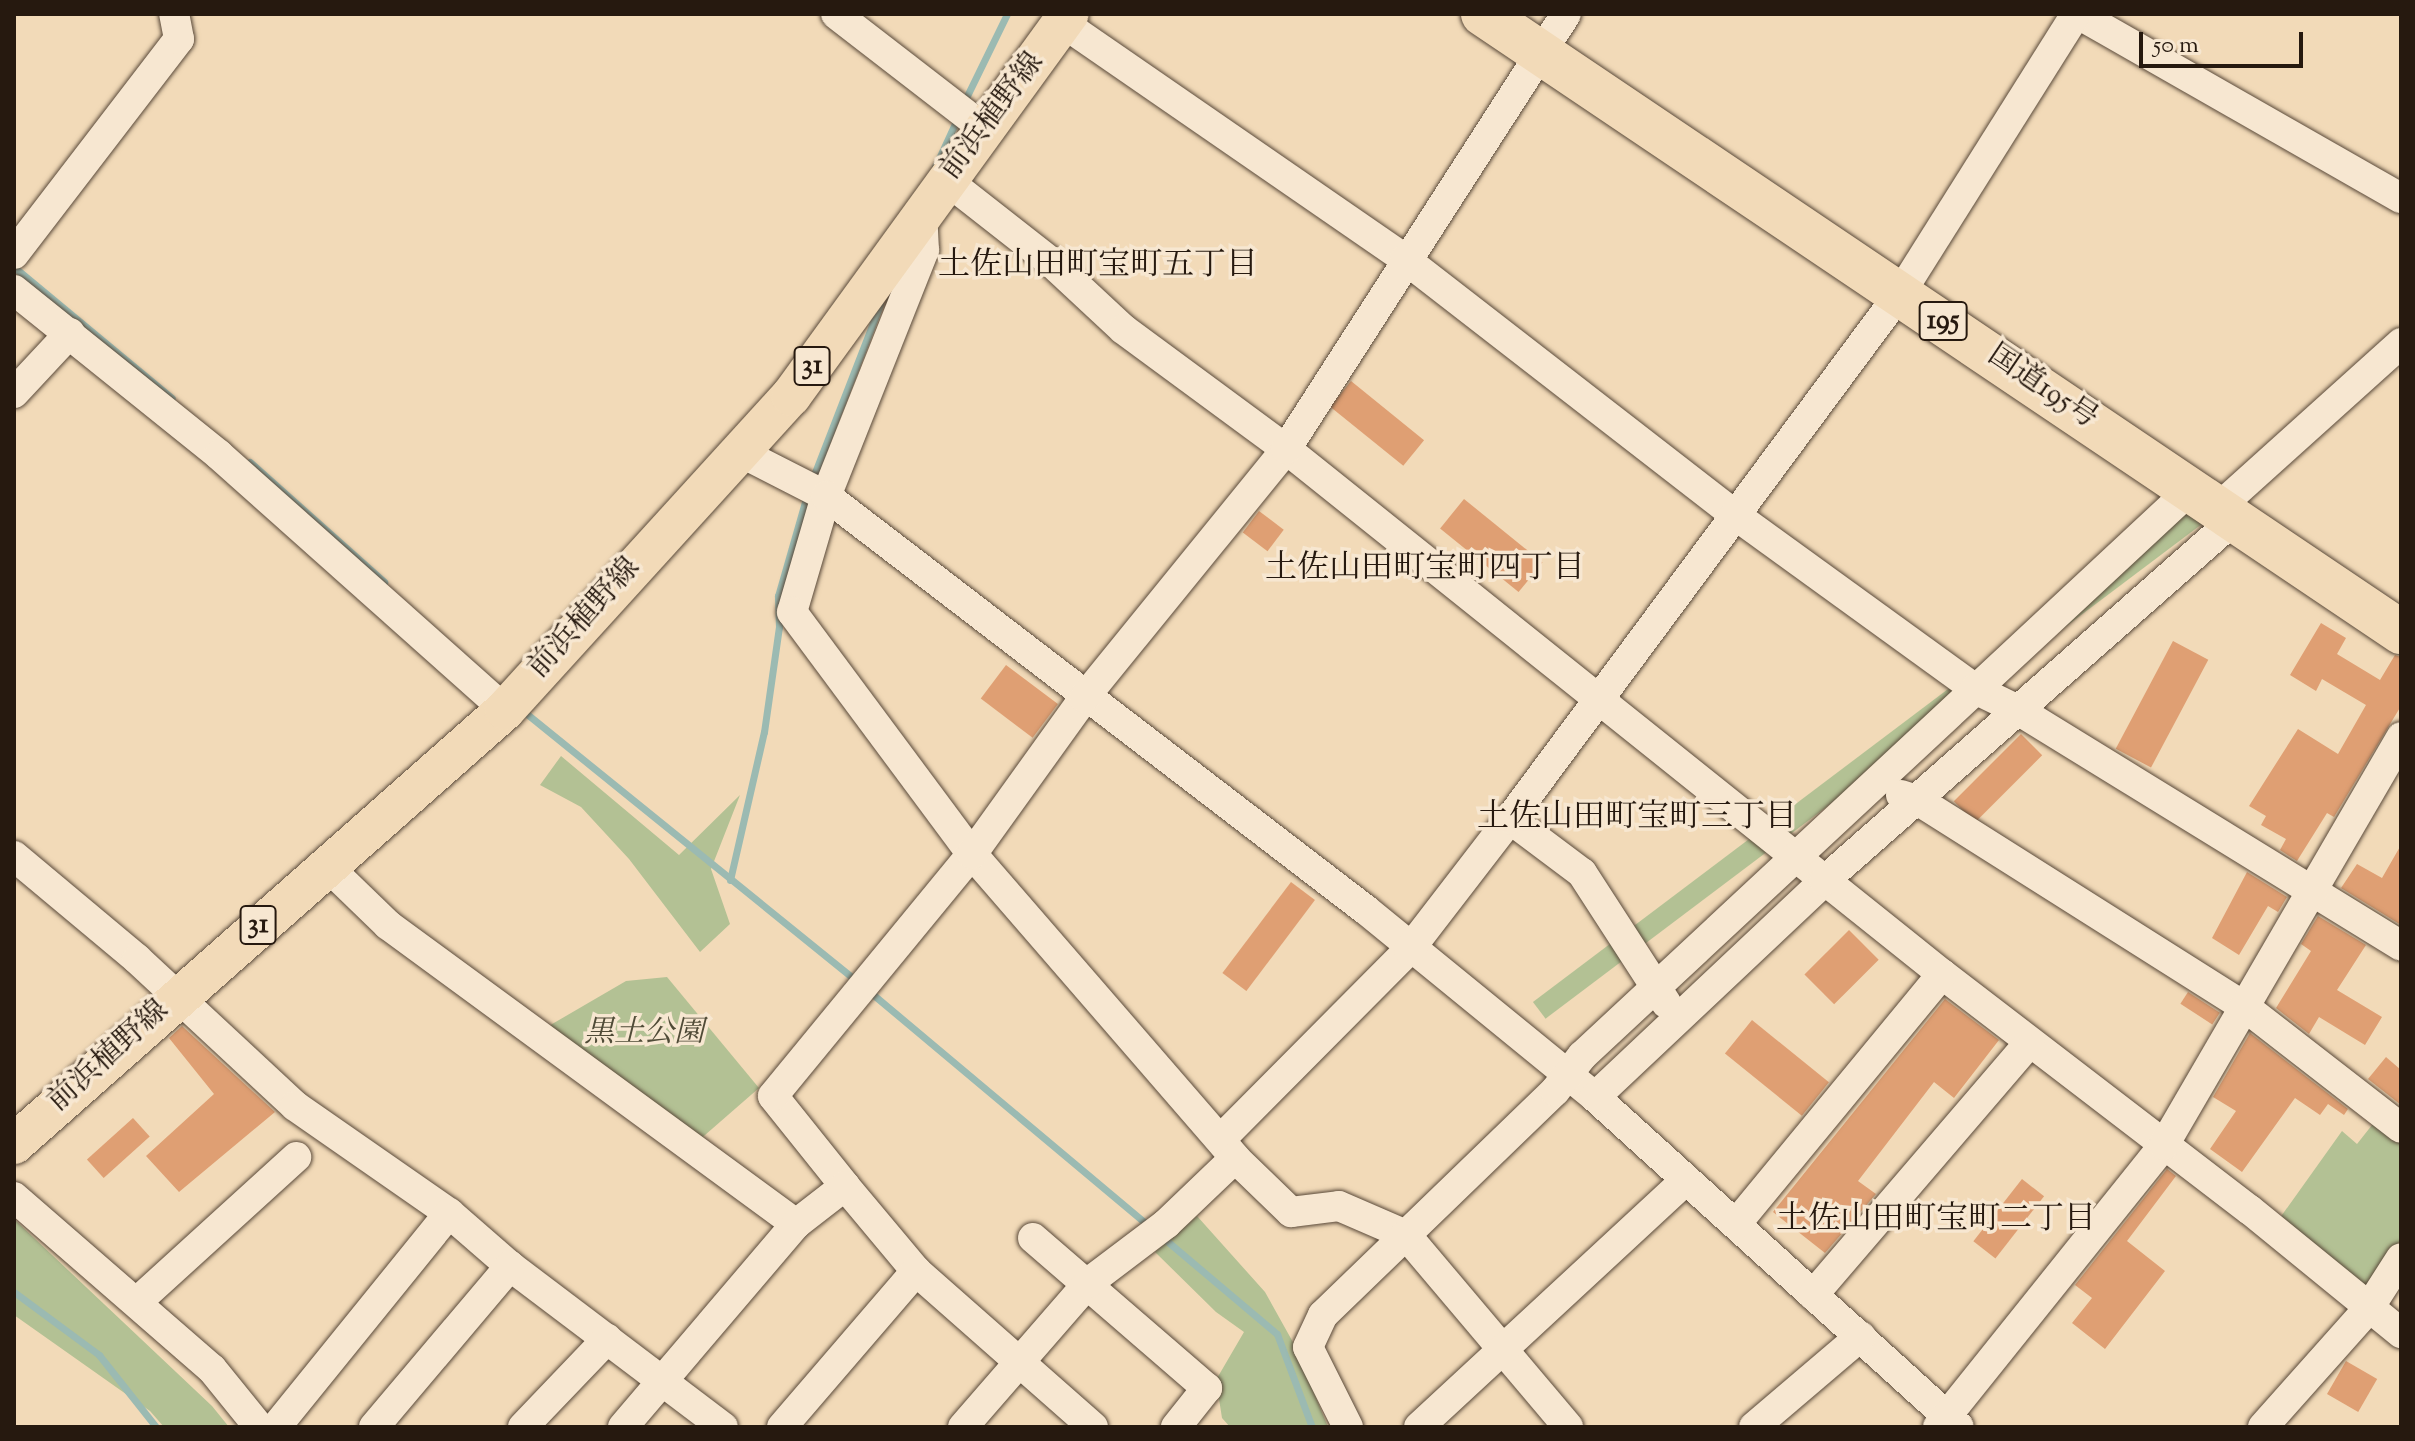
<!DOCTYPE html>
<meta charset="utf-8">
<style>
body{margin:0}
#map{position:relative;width:2415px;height:1441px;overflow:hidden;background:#f2dab8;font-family:"Sorts Mill Goudy","Noto Serif JP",serif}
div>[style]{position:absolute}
.green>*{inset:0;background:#b3c194;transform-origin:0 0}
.stream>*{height:7px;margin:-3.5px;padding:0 3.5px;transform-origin:3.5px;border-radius:3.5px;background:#9bbab2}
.building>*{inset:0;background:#df9f73;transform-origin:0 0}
.roads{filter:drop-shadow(0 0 2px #594939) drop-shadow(0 0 2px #594939)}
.minor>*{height:30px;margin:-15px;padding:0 15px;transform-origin:15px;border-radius:15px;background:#f7e7d1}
.major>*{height:40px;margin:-20px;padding:0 20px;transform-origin:20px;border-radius:20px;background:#f2dab8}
.highway>*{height:44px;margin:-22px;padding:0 22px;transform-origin:22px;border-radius:22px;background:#f2dab8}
span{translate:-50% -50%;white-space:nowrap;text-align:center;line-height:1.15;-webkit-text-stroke:7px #f7e7d1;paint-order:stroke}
.shield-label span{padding:2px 6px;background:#f7e7d1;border:2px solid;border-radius:6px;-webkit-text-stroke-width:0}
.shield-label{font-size:28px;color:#26190f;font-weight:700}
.street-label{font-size:30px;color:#26190f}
.park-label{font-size:30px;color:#504b37;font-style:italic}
.neighbourhood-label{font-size:32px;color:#26190f}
.frame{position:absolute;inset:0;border:16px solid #26190f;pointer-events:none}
.scale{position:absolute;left:2139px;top:32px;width:164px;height:36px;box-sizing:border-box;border:4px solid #26190f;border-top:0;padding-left:10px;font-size:24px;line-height:28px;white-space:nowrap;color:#26190f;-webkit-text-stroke:6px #f7e7d1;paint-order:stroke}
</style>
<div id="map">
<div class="green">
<div style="left:2191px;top:506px;width:21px;height:824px;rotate:53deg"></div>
<div style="clip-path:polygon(561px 756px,679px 855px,740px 795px,711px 869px,730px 924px,700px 952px,629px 859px,581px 807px,540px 785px)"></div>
<div style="clip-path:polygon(667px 977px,759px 1088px,697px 1142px,547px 1027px,626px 981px)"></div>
<div style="clip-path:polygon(2376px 1120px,2401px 1140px,2401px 1239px,2364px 1292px,2277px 1222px,2342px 1131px,2357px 1144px)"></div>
<div style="clip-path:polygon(1197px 1216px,1265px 1292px,1294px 1344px,1328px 1427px,1230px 1427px,1222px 1418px,1216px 1380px,1244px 1332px,1216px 1312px,1155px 1252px)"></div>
<div style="clip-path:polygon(14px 1219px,212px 1406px,229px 1427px,164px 1427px,150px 1411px,14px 1315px)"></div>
</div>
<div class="stream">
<div style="left:964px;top:102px;width:98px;rotate:-64deg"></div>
<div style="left:935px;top:167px;width:55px;rotate:-65.3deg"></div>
<div style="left:14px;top:267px;width:205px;rotate:39.7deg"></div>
<div style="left:250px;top:462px;width:180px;rotate:41.8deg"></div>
<div style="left:812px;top:480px;width:188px;rotate:-68.8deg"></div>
<div style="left:522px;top:710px;width:431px;rotate:39deg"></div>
<div style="left:730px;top:880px;width:152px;rotate:-77.1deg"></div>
<div style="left:764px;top:732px;width:106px;rotate:-81.9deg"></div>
<div style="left:779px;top:627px;width:31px;rotate:-92deg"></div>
<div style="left:778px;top:596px;width:105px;rotate:-74deg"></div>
<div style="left:870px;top:992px;width:367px;rotate:40deg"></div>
<div style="left:1161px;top:1236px;width:152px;rotate:40.2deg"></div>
<div style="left:1277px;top:1334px;width:99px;rotate:69.4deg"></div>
<div style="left:14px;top:1292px;width:106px;rotate:36.5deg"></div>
<div style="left:99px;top:1355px;width:92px;rotate:51.6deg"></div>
</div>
<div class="building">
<div style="left:1351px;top:381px;width:94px;height:33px;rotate:39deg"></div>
<div style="left:1464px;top:499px;width:101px;height:38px;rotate:39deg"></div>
<div style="left:1259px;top:511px;width:31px;height:27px;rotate:37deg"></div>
<div style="clip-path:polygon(2321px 623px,2346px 638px,2337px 654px,2380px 680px,2395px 655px,2401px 657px,2401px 706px,2334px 817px,2327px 813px,2297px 861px,2280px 850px,2286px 839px,2261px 825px,2266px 816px,2249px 806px,2298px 729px,2338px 754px,2366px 705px,2322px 679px,2316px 691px,2290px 675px)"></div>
<div style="left:2173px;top:641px;width:40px;height:122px;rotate:28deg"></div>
<div style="left:1006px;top:665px;width:65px;height:42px;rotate:37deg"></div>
<div style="left:2021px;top:734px;width:30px;height:95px;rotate:45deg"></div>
<div style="clip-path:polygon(2401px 845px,2401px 925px,2341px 888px,2357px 864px,2382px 878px)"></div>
<div style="clip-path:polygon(2247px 872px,2287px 897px,2278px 912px,2268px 906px,2239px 955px,2212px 938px)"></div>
<div style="left:1291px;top:882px;width:30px;height:114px;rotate:37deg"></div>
<div style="clip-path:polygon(2318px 916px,2366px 945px,2337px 990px,2382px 1017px,2365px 1045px,2319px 1017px,2309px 1034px,2276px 1008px,2311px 951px,2301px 944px)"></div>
<div style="left:1849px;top:930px;width:42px;height:63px;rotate:45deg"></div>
<div style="left:2188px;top:992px;width:38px;height:14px;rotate:33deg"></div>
<div style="clip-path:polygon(1945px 999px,1999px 1040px,1954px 1098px,1934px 1082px,1858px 1181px,1876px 1194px,1825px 1253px,1773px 1212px)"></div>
<div style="left:1752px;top:1020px;width:99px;height:43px;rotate:39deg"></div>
<div style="clip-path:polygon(182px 1026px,275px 1112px,179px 1192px,146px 1156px,214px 1094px,169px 1038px)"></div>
<div style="clip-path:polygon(2250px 1033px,2348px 1109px,2344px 1115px,2328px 1104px,2320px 1115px,2295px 1098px,2242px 1172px,2210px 1149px,2236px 1111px,2213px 1097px)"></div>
<div style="clip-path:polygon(2386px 1057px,2401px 1070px,2401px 1105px,2368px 1079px)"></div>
<div style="left:133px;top:1118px;width:25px;height:62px;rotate:48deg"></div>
<div style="clip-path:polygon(2167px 1169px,2176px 1176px,2127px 1241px,2165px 1271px,2105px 1349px,2072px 1323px,2092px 1298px,2075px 1285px)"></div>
<div style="left:2022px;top:1179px;width:28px;height:79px;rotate:38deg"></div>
<div style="left:2346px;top:1361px;width:36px;height:38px;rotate:30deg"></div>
</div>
<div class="roads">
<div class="minor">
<div style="left:836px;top:14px;width:188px;rotate:37.7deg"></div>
<div style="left:2078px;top:14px;width:372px;rotate:29.7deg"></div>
<div style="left:1063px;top:23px;width:416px;rotate:34.6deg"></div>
<div style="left:1405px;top:259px;width:418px;rotate:37.8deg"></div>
<div style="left:1735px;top:515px;width:296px;rotate:35.9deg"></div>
<div style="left:1975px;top:689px;width:48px;rotate:26deg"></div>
<div style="left:2018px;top:710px;width:450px;rotate:31.6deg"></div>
<div style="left:945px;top:179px;width:135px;rotate:38.1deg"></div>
<div style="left:1051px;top:262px;width:98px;rotate:42.9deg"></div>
<div style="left:1123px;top:329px;width:202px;rotate:36.4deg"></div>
<div style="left:1286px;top:449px;width:840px;rotate:38.67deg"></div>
<div style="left:1942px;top:974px;width:388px;rotate:37.5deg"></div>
<div style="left:2250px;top:1210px;width:195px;rotate:39.2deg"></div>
<div style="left:922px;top:212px;width:38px;rotate:87deg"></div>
<div style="left:924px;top:250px;width:265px;rotate:111.7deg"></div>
<div style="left:826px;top:496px;width:121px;rotate:106.3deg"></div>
<div style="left:792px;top:612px;width:302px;rotate:53.4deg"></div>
<div style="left:972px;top:854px;width:402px;rotate:49.1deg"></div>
<div style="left:1235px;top:1158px;width:78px;rotate:44deg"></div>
<div style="left:1291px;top:1212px;width:48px;rotate:-7.1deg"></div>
<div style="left:1339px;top:1206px;width:73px;rotate:23.4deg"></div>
<div style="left:1406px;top:1235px;width:251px;rotate:49.8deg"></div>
<div style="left:14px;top:254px;width:271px;rotate:-52.5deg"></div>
<div style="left:179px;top:39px;width:25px;rotate:-101deg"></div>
<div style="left:14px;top:290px;width:263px;rotate:38.8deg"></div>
<div style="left:219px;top:455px;width:383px;rotate:41.7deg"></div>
<div style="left:14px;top:393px;width:82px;rotate:-47deg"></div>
<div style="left:740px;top:452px;width:97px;rotate:27.1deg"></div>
<div style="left:826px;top:496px;width:680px;rotate:37.48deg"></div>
<div style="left:1366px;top:910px;width:296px;rotate:39.2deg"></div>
<div style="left:1595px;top:1097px;width:491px;rotate:42.2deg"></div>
<div style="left:2219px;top:507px;width:245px;rotate:-42deg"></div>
<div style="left:1901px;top:795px;width:19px;rotate:18deg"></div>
<div style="left:1919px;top:801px;width:386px;rotate:32.3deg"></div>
<div style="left:2245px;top:1007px;width:197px;rotate:37.8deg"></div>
<div style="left:1510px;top:819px;width:90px;rotate:36.9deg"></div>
<div style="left:1582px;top:873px;width:155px;rotate:57.1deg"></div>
<div style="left:14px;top:856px;width:160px;rotate:39.9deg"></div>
<div style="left:137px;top:959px;width:216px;rotate:42.9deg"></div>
<div style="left:295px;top:1106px;width:188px;rotate:34.8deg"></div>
<div style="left:449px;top:1213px;width:81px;rotate:41deg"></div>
<div style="left:510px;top:1266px;width:267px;rotate:37.1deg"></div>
<div style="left:327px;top:866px;width:85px;rotate:44deg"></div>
<div style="left:388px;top:925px;width:506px;rotate:36.24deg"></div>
<div style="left:1595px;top:1097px;width:315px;rotate:-43.3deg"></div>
<div style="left:1824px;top:881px;width:549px;rotate:-41.38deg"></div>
<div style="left:1221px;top:1139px;width:267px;rotate:-45.2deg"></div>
<div style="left:1409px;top:950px;width:165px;rotate:-52.4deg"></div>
<div style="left:1510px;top:819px;width:656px;rotate:-53.43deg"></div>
<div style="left:1901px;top:292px;width:328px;rotate:-57.8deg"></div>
<div style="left:845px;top:1186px;width:115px;rotate:-128.7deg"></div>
<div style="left:773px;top:1096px;width:313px;rotate:-50.6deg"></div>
<div style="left:972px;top:854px;width:192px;rotate:-54.3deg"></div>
<div style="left:1084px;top:698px;width:321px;rotate:-50.9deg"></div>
<div style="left:1286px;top:449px;width:517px;rotate:-57.23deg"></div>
<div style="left:14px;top:1197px;width:262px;rotate:41deg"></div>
<div style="left:212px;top:1369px;width:75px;rotate:51deg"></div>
<div style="left:1736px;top:1224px;width:324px;rotate:-50.5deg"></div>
<div style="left:1033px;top:1238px;width:230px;rotate:40.8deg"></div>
<div style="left:1207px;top:1388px;width:50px;rotate:128.5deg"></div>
<div style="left:1813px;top:1295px;width:333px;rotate:-49.4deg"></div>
<div style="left:138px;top:1301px;width:214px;rotate:-42.3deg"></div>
<div style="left:276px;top:1427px;width:275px;rotate:-51deg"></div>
<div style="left:374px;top:1427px;width:211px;rotate:-49.8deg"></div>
<div style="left:523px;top:1427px;width:122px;rotate:-46.3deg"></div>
<div style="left:623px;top:1427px;width:267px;rotate:-49.6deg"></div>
<div style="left:796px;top:1224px;width:62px;rotate:-37.8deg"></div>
<div style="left:845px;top:1186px;width:111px;rotate:50.1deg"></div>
<div style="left:916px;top:1271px;width:236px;rotate:41.4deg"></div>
<div style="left:782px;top:1427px;width:206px;rotate:-49.3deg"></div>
<div style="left:963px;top:1427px;width:191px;rotate:-49deg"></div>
<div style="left:1088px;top:1283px;width:98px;rotate:-37.1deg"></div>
<div style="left:1166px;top:1224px;width:95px;rotate:-43.7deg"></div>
<div style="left:1348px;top:1427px;width:89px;rotate:-116.6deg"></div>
<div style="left:1308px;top:1347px;width:35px;rotate:-65deg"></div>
<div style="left:1323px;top:1315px;width:322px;rotate:-44deg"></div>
<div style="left:1555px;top:1091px;width:44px;rotate:-52.4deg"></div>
<div style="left:1582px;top:1056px;width:832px;rotate:-42.95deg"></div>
<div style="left:1419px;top:1427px;width:364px;rotate:-42.8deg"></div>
<div style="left:1754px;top:1427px;width:140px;rotate:-40.4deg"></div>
<div style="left:1938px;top:1427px;width:361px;rotate:-51.3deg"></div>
<div style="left:2164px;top:1145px;width:472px;rotate:-59.8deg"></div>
<div style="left:2263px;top:1427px;width:159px;rotate:-48.3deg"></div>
<div style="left:2369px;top:1308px;width:59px;rotate:-57.4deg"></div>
</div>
<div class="major">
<div style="left:14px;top:1144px;width:655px;rotate:-41.47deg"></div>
<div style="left:505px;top:710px;width:425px;rotate:-47.7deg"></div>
<div style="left:791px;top:396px;width:472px;rotate:-54deg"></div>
</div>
<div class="highway">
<div style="left:1483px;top:14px;width:1107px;rotate:33.95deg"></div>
</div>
</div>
<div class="shield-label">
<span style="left:1943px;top:321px">195</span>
<span style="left:812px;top:366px">31</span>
<span style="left:258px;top:925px">31</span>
</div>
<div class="street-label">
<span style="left:993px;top:117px;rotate:-53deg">前浜植野線</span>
<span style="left:2042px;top:388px;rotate:34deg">国道195号</span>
<span style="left:585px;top:619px;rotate:-48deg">前浜植野線</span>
<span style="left:109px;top:1057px;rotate:-42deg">前浜植野線</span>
</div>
<div class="park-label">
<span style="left:644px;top:1034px">黒土公園</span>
</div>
<div class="neighbourhood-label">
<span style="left:1098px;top:266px">土佐山田町宝町五丁目</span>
<span style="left:1425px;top:569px">土佐山田町宝町四丁目</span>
<span style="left:1637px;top:818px">土佐山田町宝町三丁目</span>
<span style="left:1936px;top:1220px">土佐山田町宝町二丁目</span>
</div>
<div class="frame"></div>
<div class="scale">50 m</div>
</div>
